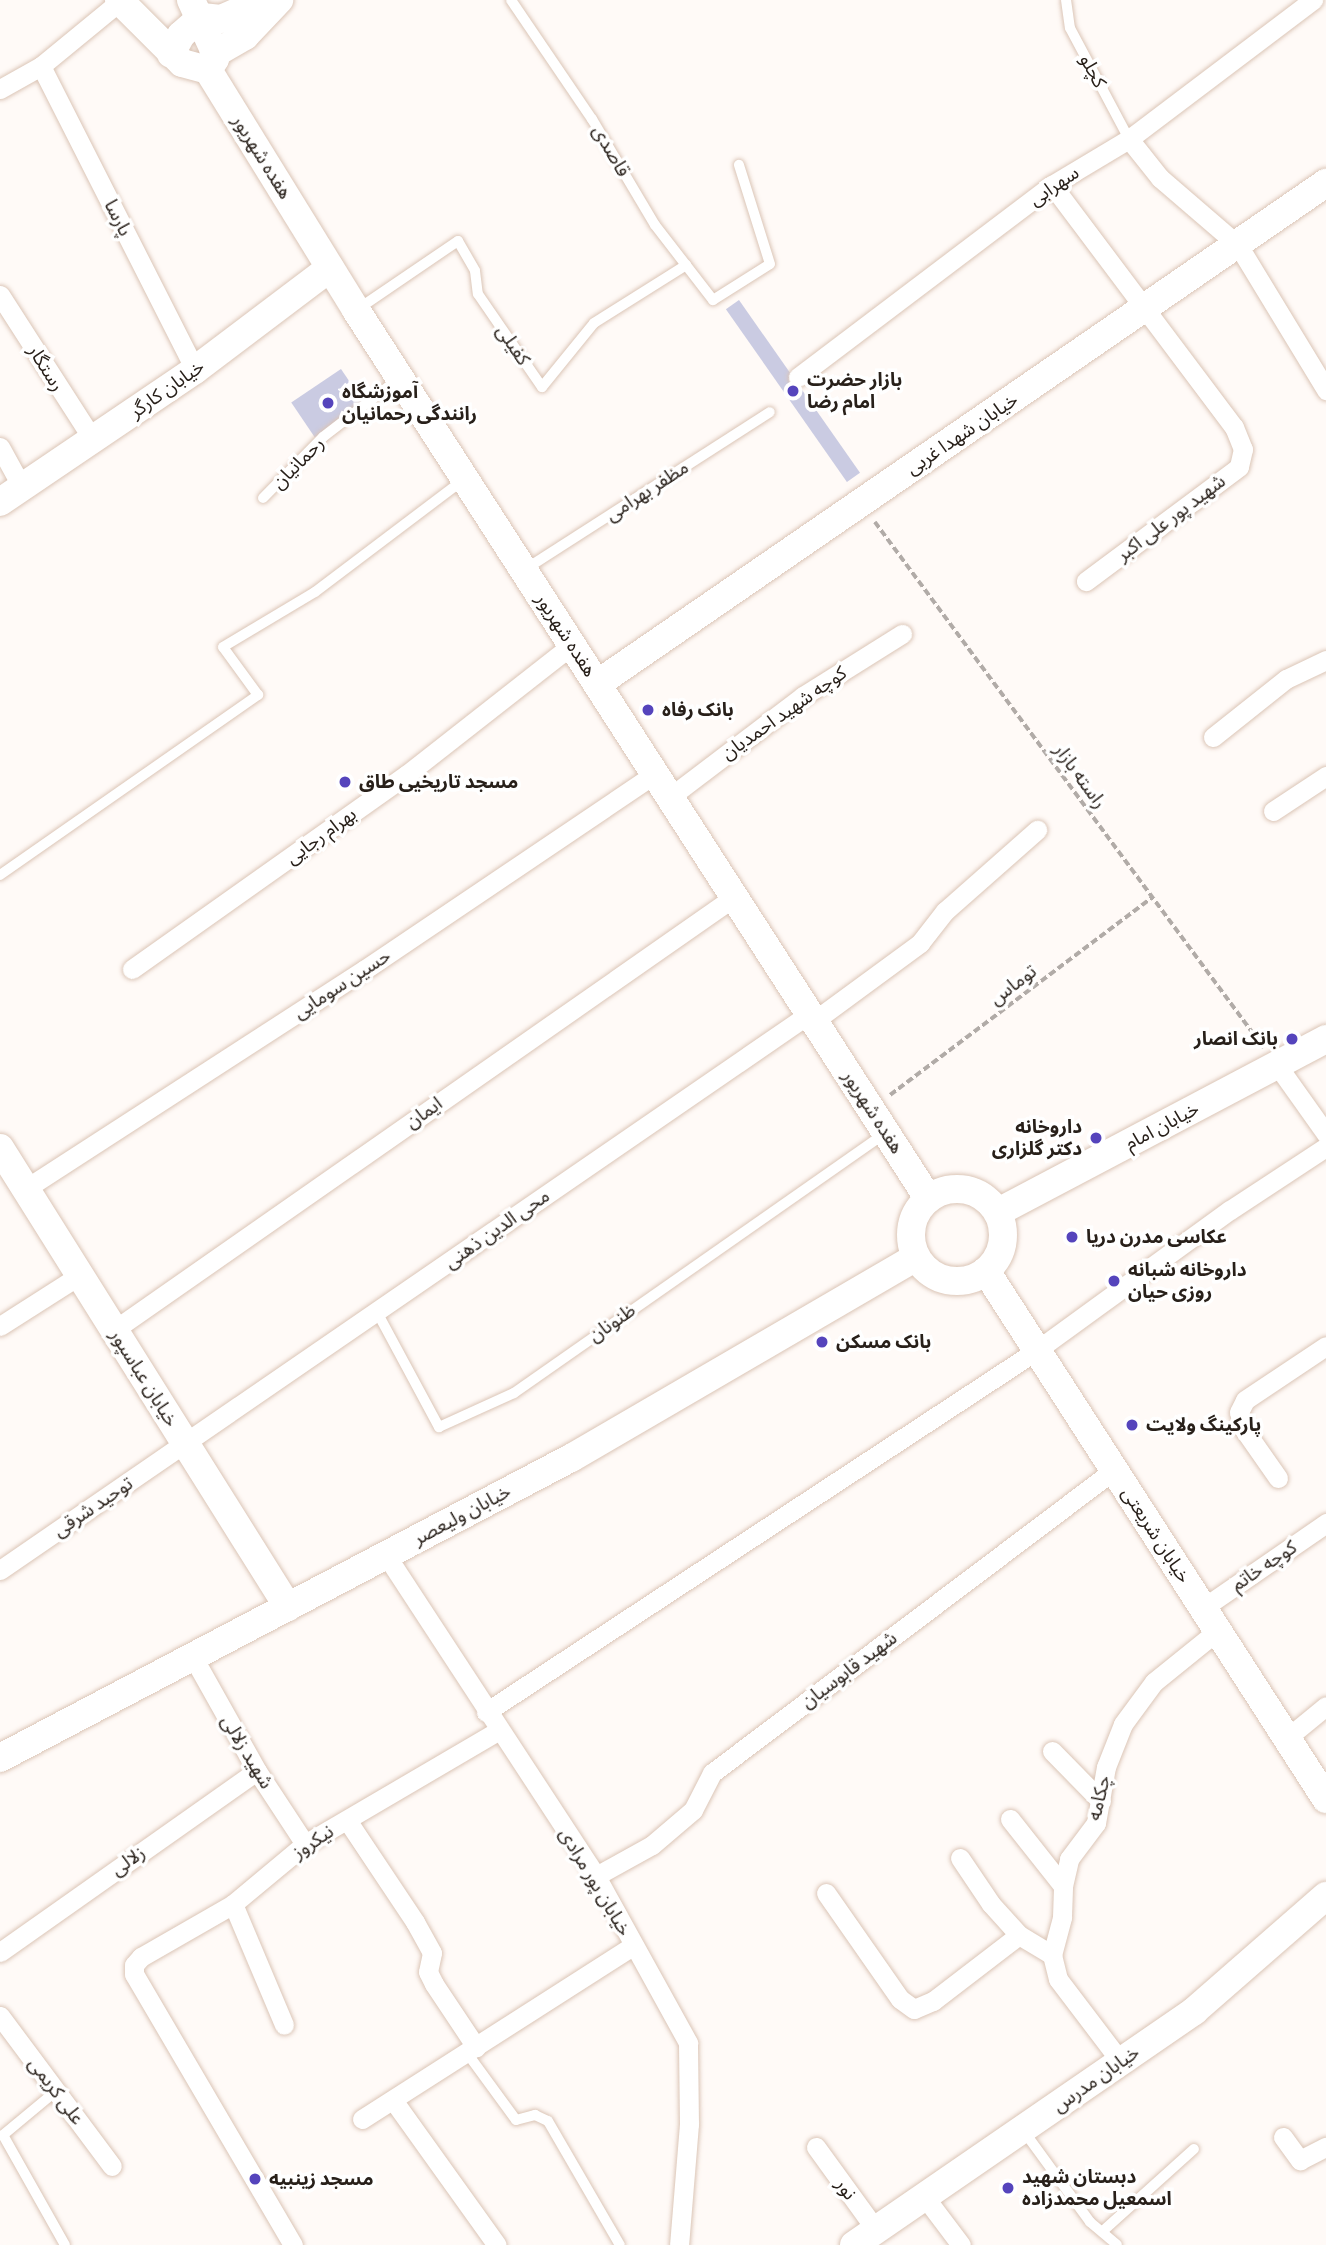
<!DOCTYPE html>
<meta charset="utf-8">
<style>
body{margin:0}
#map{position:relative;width:1326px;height:2245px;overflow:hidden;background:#fffaf7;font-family:Manrope,"Noto Sans Arabic",sans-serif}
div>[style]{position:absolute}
.building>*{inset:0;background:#cacbe2;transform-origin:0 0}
.path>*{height:3.5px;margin-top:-1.75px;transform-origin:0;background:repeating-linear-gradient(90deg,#b1aba7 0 7px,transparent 0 10.5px)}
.roads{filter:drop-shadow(0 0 2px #dbc5b6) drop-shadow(0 0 2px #dbc5b6)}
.lane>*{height:10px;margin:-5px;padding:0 5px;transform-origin:5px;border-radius:5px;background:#fff}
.street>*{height:19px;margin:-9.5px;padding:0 9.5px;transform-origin:9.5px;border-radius:9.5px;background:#fff}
.secondary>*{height:28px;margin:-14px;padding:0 14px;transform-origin:14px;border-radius:14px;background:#fff}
.secondary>.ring{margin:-14px;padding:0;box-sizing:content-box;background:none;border:28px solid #fff;border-radius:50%}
.dots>*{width:19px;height:19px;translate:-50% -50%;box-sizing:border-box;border:4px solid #fff;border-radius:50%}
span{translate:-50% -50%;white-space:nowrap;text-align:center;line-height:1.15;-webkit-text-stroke:7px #fff;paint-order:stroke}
.street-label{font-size:19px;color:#28201a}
.poi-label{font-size:19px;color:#28201a;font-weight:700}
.left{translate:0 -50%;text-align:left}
.right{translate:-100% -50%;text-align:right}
</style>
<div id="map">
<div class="building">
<div style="left:739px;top:300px;width:211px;height:16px;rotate:55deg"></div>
<div style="left:341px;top:369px;width:42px;height:60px;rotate:56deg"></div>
</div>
<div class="path">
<div style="left:875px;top:522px;width:654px;rotate:53.52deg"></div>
<div style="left:890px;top:1095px;width:329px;rotate:-37deg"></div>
</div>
<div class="roads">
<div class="lane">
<div style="left:511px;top:0;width:144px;rotate:55.8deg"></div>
<div style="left:592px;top:119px;width:123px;rotate:59.3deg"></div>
<div style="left:655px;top:225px;width:95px;rotate:52.3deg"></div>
<div style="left:713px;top:300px;width:67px;rotate:-32.3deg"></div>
<div style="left:770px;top:264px;width:104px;rotate:-107.4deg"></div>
<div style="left:1066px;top:0;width:28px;rotate:82deg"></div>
<div style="left:1070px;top:28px;width:126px;rotate:62deg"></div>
<div style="left:358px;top:309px;width:121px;rotate:-34.2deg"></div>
<div style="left:458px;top:241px;width:34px;rotate:60deg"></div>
<div style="left:475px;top:271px;width:23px;rotate:83deg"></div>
<div style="left:478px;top:294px;width:113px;rotate:55.5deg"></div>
<div style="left:542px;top:387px;width:82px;rotate:-50.9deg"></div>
<div style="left:594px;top:323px;width:109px;rotate:-32.2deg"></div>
<div style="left:263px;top:498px;width:86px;rotate:-45.5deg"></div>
<div style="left:323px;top:437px;width:93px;rotate:-37.6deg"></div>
<div style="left:524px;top:570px;width:292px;rotate:-32.7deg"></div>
<div style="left:0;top:875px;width:315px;rotate:-34.9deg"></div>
<div style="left:258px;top:695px;width:59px;rotate:-126.1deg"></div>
<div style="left:223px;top:647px;width:107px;rotate:-30.9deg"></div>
<div style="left:315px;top:592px;width:184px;rotate:-37.1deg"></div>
<div style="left:377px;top:1312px;width:131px;rotate:61.7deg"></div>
<div style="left:439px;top:1427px;width:82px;rotate:-24.4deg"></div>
<div style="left:514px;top:1393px;width:453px;rotate:-35deg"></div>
<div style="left:467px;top:2053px;width:83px;rotate:53.8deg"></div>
<div style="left:516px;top:2120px;width:20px;rotate:-15deg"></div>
<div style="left:535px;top:2115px;width:14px;rotate:25deg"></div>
<div style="left:548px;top:2121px;width:143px;rotate:59.9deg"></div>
<div style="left:56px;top:2091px;width:69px;rotate:140.3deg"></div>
<div style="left:3px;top:2135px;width:126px;rotate:60.6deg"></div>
<div style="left:1023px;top:2130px;width:114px;rotate:53.9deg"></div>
<div style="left:1090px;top:2222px;width:35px;rotate:40deg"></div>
<div style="left:1104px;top:2230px;width:121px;rotate:-42deg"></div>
</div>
<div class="street">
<div style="left:41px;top:66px;width:341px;rotate:63.1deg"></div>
<div style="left:0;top:89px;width:47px;rotate:-29.3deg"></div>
<div style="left:41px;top:66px;width:102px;rotate:-39.4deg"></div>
<div style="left:1129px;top:139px;width:50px;rotate:51.5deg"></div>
<div style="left:1160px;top:178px;width:103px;rotate:40.7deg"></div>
<div style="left:1238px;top:245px;width:170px;rotate:58.7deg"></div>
<div style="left:1052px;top:185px;width:303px;rotate:53.1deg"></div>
<div style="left:1234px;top:427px;width:24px;rotate:68deg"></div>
<div style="left:1243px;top:449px;width:18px;rotate:103deg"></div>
<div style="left:1239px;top:467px;width:191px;rotate:143.3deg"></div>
<div style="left:0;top:295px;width:172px;rotate:57.3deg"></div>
<div style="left:798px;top:377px;width:318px;rotate:-37.1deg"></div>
<div style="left:1052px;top:185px;width:90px;rotate:-30.9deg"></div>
<div style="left:1129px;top:139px;width:231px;rotate:-37.1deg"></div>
<div style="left:0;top:447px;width:48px;rotate:61.3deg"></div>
<div style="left:1213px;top:737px;width:93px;rotate:-38.5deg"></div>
<div style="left:1286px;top:679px;width:44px;rotate:-25.4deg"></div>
<div style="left:670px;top:797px;width:167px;rotate:-37.2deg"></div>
<div style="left:803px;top:696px;width:117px;rotate:-32.1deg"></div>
<div style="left:1273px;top:811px;width:64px;rotate:-33.4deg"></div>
<div style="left:132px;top:969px;width:336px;rotate:-35.3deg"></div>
<div style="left:406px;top:775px;width:211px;rotate:-38.1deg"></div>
<div style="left:814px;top:1021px;width:132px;rotate:-36.3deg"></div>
<div style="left:920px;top:943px;width:41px;rotate:-52deg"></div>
<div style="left:945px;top:911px;width:123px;rotate:-41.4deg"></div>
<div style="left:1277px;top:1065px;width:85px;rotate:54.6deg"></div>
<div style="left:25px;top:1189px;width:404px;rotate:-32.9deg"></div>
<div style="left:364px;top:970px;width:351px;rotate:-34deg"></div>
<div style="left:0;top:1326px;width:95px;rotate:-32.5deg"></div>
<div style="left:114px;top:1330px;width:756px;rotate:-34.93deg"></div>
<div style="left:1278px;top:1478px;width:61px;rotate:-125deg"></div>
<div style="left:1243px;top:1428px;width:16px;rotate:-104deg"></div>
<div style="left:1239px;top:1412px;width:13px;rotate:-63deg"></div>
<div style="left:1245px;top:1400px;width:97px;rotate:-33.7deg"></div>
<div style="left:386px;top:1555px;width:384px;rotate:56.8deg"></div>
<div style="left:596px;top:1876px;width:191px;rotate:61.1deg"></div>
<div style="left:688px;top:2043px;width:81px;rotate:89.3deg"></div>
<div style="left:689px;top:2124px;width:121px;rotate:94.7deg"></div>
<div style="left:0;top:1570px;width:982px;rotate:-34.5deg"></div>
<div style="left:1203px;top:1608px;width:150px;rotate:-34.6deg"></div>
<div style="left:193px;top:1657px;width:131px;rotate:60.7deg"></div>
<div style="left:257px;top:1771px;width:87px;rotate:56.7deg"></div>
<div style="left:486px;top:1712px;width:659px;rotate:-33.3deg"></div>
<div style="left:1037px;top:1350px;width:238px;rotate:-36deg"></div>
<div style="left:1230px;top:1210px;width:115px;rotate:-33.3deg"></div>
<div style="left:1287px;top:1738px;width:50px;rotate:-39.4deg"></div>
<div style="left:1052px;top:1751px;width:70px;rotate:45.6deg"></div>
<div style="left:1010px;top:1819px;width:85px;rotate:51.7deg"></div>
<div style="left:347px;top:1820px;width:123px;rotate:56.3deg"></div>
<div style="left:415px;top:1922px;width:35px;rotate:61deg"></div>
<div style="left:432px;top:1953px;width:19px;rotate:102deg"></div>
<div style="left:428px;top:1972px;width:13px;rotate:63deg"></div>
<div style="left:434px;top:1984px;width:76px;rotate:56.3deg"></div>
<div style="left:960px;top:1858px;width:55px;rotate:56deg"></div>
<div style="left:991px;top:1904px;width:42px;rotate:47.9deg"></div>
<div style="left:1019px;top:1935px;width:39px;rotate:31deg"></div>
<div style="left:596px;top:1876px;width:64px;rotate:-29deg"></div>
<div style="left:652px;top:1845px;width:54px;rotate:-40.5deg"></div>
<div style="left:693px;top:1810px;width:42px;rotate:-62.8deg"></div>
<div style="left:712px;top:1773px;width:503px;rotate:-37.01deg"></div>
<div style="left:826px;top:1893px;width:129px;rotate:55.1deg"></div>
<div style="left:900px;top:1999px;width:17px;rotate:36deg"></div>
<div style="left:914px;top:2009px;width:21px;rotate:-23deg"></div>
<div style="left:933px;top:2001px;width:108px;rotate:-37.5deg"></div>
<div style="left:233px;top:1904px;width:131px;rotate:67.1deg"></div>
<div style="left:0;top:1952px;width:314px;rotate:-35.2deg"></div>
<div style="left:0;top:2016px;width:187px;rotate:53.3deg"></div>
<div style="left:1121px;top:2062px;width:104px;rotate:-127.2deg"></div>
<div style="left:1058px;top:1979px;width:25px;rotate:-104deg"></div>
<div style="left:1052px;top:1955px;width:39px;rotate:-75deg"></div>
<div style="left:1062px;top:1917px;width:31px;rotate:-88deg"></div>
<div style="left:1063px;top:1886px;width:28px;rotate:-77deg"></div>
<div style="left:1069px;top:1859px;width:45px;rotate:-53.1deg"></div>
<div style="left:1096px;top:1823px;width:57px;rotate:-79.9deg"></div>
<div style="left:1106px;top:1767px;width:46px;rotate:-68.4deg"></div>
<div style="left:1123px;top:1724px;width:52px;rotate:-53.6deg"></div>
<div style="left:1154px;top:1682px;width:81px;rotate:-39deg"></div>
<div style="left:393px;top:2100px;width:178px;rotate:54.4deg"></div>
<div style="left:362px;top:2119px;width:322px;rotate:-32.6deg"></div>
<div style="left:1283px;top:2137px;width:29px;rotate:54deg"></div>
<div style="left:1300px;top:2160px;width:29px;rotate:-27deg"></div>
<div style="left:816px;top:2147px;width:102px;rotate:54.1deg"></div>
<div style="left:924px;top:2196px;width:61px;rotate:52.9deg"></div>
<div style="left:293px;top:2245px;width:314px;rotate:-120.4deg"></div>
<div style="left:134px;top:1974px;width:9px;rotate:-90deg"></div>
<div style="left:134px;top:1965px;width:11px;rotate:-49deg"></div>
<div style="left:141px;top:1957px;width:106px;rotate:-29.9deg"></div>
<div style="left:233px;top:1904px;width:94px;rotate:-39.8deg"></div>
<div style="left:305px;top:1844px;width:225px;rotate:-30.4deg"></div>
</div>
<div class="secondary">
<div style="left:119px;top:0;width:89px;rotate:45deg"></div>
<div style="left:182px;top:63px;width:27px;rotate:15deg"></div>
<div style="left:208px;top:70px;width:13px;rotate:-58deg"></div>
<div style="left:215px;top:59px;width:11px;rotate:-100deg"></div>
<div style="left:213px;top:48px;width:53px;rotate:-114.6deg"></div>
<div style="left:171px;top:54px;width:21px;rotate:-62deg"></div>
<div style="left:181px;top:35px;width:28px;rotate:-41deg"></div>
<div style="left:202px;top:17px;width:19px;rotate:6deg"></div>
<div style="left:221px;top:19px;width:47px;rotate:-23.8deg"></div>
<div style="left:214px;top:54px;width:36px;rotate:-30deg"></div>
<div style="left:245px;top:36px;width:50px;rotate:-46.6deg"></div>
<div style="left:208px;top:70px;width:282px;rotate:58.3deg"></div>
<div style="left:356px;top:310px;width:1056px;rotate:57.21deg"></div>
<div style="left:0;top:502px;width:235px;rotate:-34.1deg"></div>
<div style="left:195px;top:370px;width:169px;rotate:-37.1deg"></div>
<div style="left:597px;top:684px;width:885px;rotate:-34.5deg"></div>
<div style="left:0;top:1148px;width:542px;rotate:57.89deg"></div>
<div class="ring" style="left:911px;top:1189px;width:64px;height:64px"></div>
<div style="left:998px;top:1212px;width:371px;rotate:-27.8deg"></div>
<div style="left:986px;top:1271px;width:628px;rotate:57.22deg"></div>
<div style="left:0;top:1758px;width:645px;rotate:-27.72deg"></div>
<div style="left:571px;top:1458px;width:399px;rotate:-30.2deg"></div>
<div style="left:854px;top:2245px;width:413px;rotate:-34.5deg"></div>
<div style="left:1194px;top:2011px;width:175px;rotate:-41.1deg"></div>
</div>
</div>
<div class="dots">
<div style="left:793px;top:391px;background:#5544bc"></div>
<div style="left:328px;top:403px;background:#5544bc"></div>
<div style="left:648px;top:710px;background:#5544bc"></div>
<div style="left:345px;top:782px;background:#5544bc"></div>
<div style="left:1292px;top:1039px;background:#5544bc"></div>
<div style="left:1096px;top:1138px;background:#5544bc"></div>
<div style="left:1072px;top:1237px;background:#5544bc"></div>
<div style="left:1114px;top:1281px;background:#5544bc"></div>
<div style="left:822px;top:1342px;background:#5544bc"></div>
<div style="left:1132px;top:1425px;background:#5544bc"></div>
<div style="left:255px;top:2179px;background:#5544bc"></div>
<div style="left:1008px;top:2188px;background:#5544bc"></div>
</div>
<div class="street-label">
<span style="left:1093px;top:71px;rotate:62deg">کچلو</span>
<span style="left:611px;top:151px;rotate:60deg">قاصدی</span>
<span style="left:262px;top:157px;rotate:58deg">هفده شهریور</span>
<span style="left:1054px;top:186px;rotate:-34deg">سهرابی</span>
<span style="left:118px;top:218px;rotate:63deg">پارسا</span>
<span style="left:513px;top:345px;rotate:56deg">کفیلی</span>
<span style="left:46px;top:368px;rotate:58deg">رستگار</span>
<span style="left:167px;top:389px;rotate:-35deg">خیابان کارگر</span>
<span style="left:962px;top:434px;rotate:-34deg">خیابان شهدا غربی</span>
<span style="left:298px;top:463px;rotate:-45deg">رحمانیان</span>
<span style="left:647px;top:491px;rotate:-33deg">مظفر بهرامی</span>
<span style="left:1171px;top:518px;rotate:-37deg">شهید پور علی اکبر</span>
<span style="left:566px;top:635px;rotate:57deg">هفده شهریور</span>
<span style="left:784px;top:713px;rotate:-35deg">کوچه شهید احمدیان</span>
<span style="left:1080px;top:776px;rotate:54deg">راسته بازار</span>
<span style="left:321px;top:836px;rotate:-36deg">بهرام رجایی</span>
<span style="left:342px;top:984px;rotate:-33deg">حسین سومایی</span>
<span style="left:1013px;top:985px;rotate:-37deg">توماس</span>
<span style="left:873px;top:1112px;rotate:57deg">هفده شهریور</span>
<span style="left:424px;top:1113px;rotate:-35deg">ایمان</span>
<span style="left:1162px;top:1126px;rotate:-28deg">خیابان امام</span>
<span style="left:497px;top:1229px;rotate:-35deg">محی الدین ذهنی</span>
<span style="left:612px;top:1323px;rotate:-35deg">ظنونان</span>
<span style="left:144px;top:1378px;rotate:58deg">خیابان عباسپور</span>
<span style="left:93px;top:1507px;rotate:-34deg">توحید شرقی</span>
<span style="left:462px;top:1515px;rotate:-28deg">خیابان ولیعصر</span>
<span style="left:1156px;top:1535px;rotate:57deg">خیابان شریعتی</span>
<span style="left:1264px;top:1566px;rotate:-34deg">کوچه خاتم</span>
<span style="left:849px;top:1670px;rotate:-37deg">شهید قابوسیان</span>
<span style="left:247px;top:1752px;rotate:59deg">شهید زلالی</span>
<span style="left:1099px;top:1798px;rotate:-77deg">چکامه</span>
<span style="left:313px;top:1842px;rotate:-34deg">نیکروز</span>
<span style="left:128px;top:1861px;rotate:-35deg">زلالی</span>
<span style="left:595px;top:1882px;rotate:59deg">خیابان پور مرادی</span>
<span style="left:1096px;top:2079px;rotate:-35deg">خیابان مدرس</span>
<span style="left:56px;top:2091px;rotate:53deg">علی کریمی</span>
<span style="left:846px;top:2189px;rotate:54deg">نور</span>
</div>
<div class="poi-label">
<span class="left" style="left:807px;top:391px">بازار حضرت<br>امام رضا</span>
<span class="left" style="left:342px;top:403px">آموزشگاه<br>رانندگی رحمانیان</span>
<span class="left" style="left:662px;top:710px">بانک رفاه</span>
<span class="left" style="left:359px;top:782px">مسجد تاریخیی طاق</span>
<span class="right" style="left:1278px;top:1039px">بانک انصار</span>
<span class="right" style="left:1082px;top:1138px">داروخانه<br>دکتر گلزاری</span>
<span class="left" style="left:1086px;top:1237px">عکاسی مدرن دریا</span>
<span class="left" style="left:1128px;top:1281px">داروخانه شبانه<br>روزی حیان</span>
<span class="left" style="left:836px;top:1342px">بانک مسکن</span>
<span class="left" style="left:1146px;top:1425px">پارکینگ ولایت</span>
<span class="left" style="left:1022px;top:2188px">دبستان شهید<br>اسمعیل محمدزاده</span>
<span class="left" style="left:269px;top:2179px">مسجد زینبیه</span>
</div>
</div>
